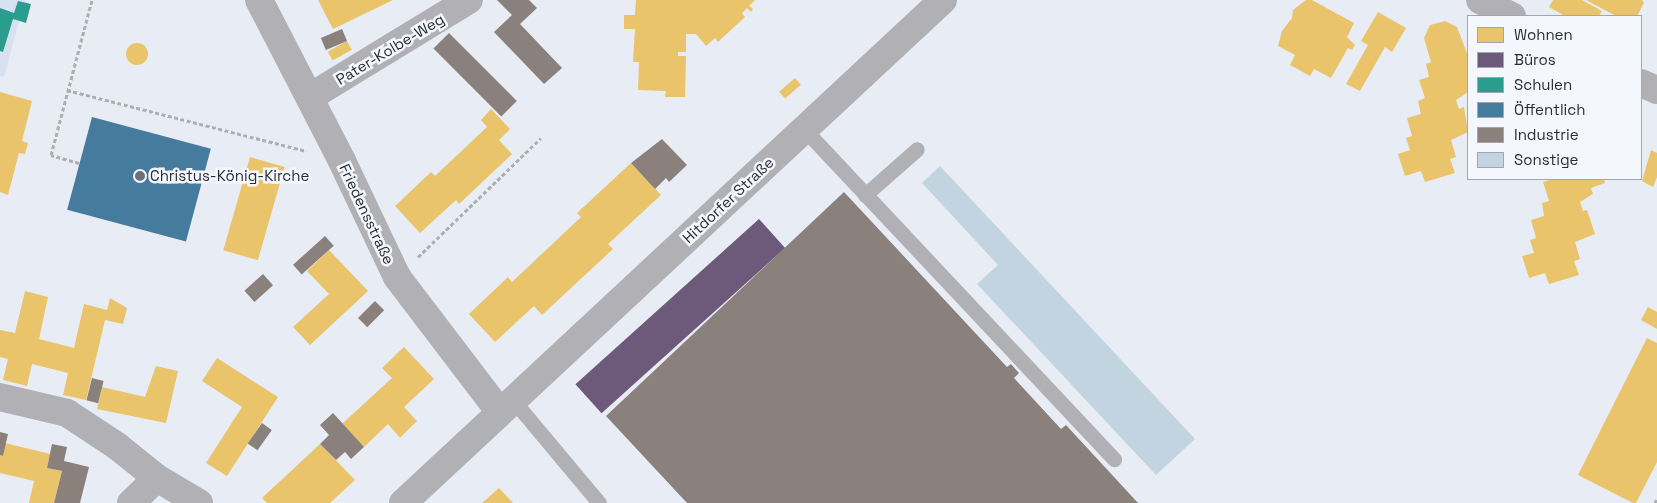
<!DOCTYPE html>
<meta charset="utf-8">
<style>
body{margin:0}
#map{position:relative;width:1657px;height:503px;overflow:hidden;background:#e8ecf5;font-family:"Space Grotesk",sans-serif}
div>[style]{position:absolute}
.built>*{inset:0;background:#d8e1f1}
.homes>*{inset:0;background:#e9c46a;transform-origin:0 0}
.round{border-radius:50%}
.offices>*{inset:0;background:#6d597a;transform-origin:0 0}
.schools>*{inset:0;background:#2a9d8f}
.public>*{inset:0;background:#457b9d;transform-origin:0 0}
.industry>*{inset:0;background:#8a817c;transform-origin:0 0}
.building>*{inset:0;background:#c1d4e0}
.path>*{height:3px;margin-top:-1.5px;transform-origin:0;background:repeating-linear-gradient(90deg,#adafb4 0 4px,transparent 0 6.5px)}
.service>*{height:15px;margin:-7.5px;padding:0 7.5px;transform-origin:7.5px;border-radius:7.5px;background:#b1b0b5}
.minor>*{height:28px;margin:-14px;padding:0 14px;transform-origin:14px;border-radius:14px;background:#b1b0b5}
.dots>*{width:14px;height:14px;translate:-50% -50%;box-sizing:border-box;border:2px solid #f4f8fe;border-radius:50%}
span{translate:-50% -50%;white-space:nowrap;text-align:center;line-height:1.15;-webkit-text-stroke:5px #f4f8fe;paint-order:stroke}
.street-label{font-size:15px;color:#292d33}
.poi-label{font-size:15px;color:#292d33}
.left{translate:0 -50%;text-align:left}
.legend{position:absolute;left:1467px;top:15px;width:175px;height:165px;box-sizing:border-box;background:#f4f8fe;border:1px solid #a3a7ad;margin:0;padding:6px 9px;list-style:none;font-size:15px;color:#292d33}
.legend li{display:flex;align-items:center;gap:10px;height:25px}
.legend b{width:25px;border:1px solid #a3a7ad}
</style>
<div id="map">
<div class="built">
<div style="clip-path:polygon(0 0,25px 0,4px 77px,0 76px)"></div>
</div>
<div class="homes">
<div style="clip-path:polygon(318px 0,393px 0,333px 29px)"></div>
<div style="clip-path:polygon(636px 0,755px 0,749px 6px,753px 9px,751px 12px,747px 8px,742px 13px,745px 17px,718px 42px,715px 38px,706px 46px,696px 34px,686px 34px,686px 52px,678px 52px,678px 56px,686px 56px,685px 97px,665px 97px,666px 91px,638px 90px,639px 62px,633px 62px,635px 29px,624px 29px,624px 15px,635px 15px)"></div>
<div style="clip-path:polygon(1306px 0,1312px 0,1354px 23px,1347px 37px,1355px 45px,1352px 50px,1348px 48px,1331px 78px,1314px 69px,1310px 76px,1290px 65px,1295px 55px,1278px 46px,1282px 31px,1292px 18px,1293px 10px)"></div>
<div style="clip-path:polygon(1553px 0,1582px 0,1602px 11px,1599px 16px,1565px 16px,1549px 7px)"></div>
<div style="clip-path:polygon(1586px 0,1642px 0,1644px 3px,1637px 16px,1616px 16px)"></div>
<div style="clip-path:polygon(1378px 12px,1406px 28px,1392px 52px,1385px 47px,1360px 91px,1346px 84px,1368px 45px,1361px 41px)"></div>
<div style="clip-path:polygon(1445px 21px,1457px 27px,1468px 56px,1468px 92px,1456px 100px,1459px 109px,1464px 107px,1468px 132px,1451px 140px,1456px 157px,1450px 159px,1455px 173px,1425px 182px,1421px 171px,1405px 176px,1398px 154px,1410px 150px,1406px 138px,1412px 136px,1407px 118px,1421px 114px,1418px 101px,1425px 98px,1419px 80px,1429px 77px,1426px 64px,1431px 62px,1424px 38px,1430px 25px)"></div>
<div style="left:347px;top:41px;width:10px;height:22px;rotate:61deg"></div>
<div class="round" style="left:126px;top:43px;width:22px;height:22px"></div>
<div style="left:795px;top:78px;width:9px;height:21px;rotate:49deg"></div>
<div style="clip-path:polygon(0 92px,32px 101px,22px 141px,28px 143px,25px 154px,19px 153px,8px 195px,0 192px)"></div>
<div style="clip-path:polygon(491px 109px,510px 129px,499px 140px,512px 154px,459px 204px,456px 200px,420px 233px,395px 206px,431px 172px,435px 176px,487px 127px,481px 120px)"></div>
<div style="clip-path:polygon(1651px 150px,1657px 153px,1657px 177px,1653px 187px,1642px 181px)"></div>
<div style="left:250px;top:157px;width:36px;height:97px;rotate:16deg"></div>
<div style="clip-path:polygon(631px 163px,661px 195px,608px 244px,613px 249px,542px 315px,534px 306px,495px 342px,469px 314px,508px 277px,512px 282px,529px 266px,581px 217px,577px 213px)"></div>
<div style="clip-path:polygon(1553px 179px,1604px 179px,1605px 183px,1591px 188px,1593px 194px,1580px 202px,1583px 211px,1587px 210px,1595px 234px,1575px 242px,1580px 259px,1574px 261px,1579px 275px,1549px 284px,1545px 273px,1529px 278px,1522px 256px,1534px 253px,1530px 240px,1536px 238px,1531px 220px,1544px 216px,1542px 203px,1549px 201px,1543px 182px)"></div>
<div style="clip-path:polygon(329px 250px,368px 291px,310px 345px,293px 327px,329px 294px,307px 271px)"></div>
<div style="clip-path:polygon(25px 291px,48px 297px,39px 339px,74px 348px,84px 304px,107px 310px,110px 298px,127px 308px,123px 324px,105px 320px,86px 400px,63px 395px,68px 373px,32px 364px,27px 386px,3px 380px,8px 359px,0 357px,0 330px,15px 333px)"></div>
<div style="clip-path:polygon(1648px 307px,1657px 312px,1657px 329px,1641px 320px)"></div>
<div style="clip-path:polygon(1647px 338px,1657px 343px,1657px 462px,1636px 503px,1633px 503px,1578px 475px)"></div>
<div style="clip-path:polygon(404px 347px,434px 379px,404px 407px,417px 421px,400px 438px,388px 424px,364px 447px,342px 424px,392px 378px,382px 368px)"></div>
<div style="clip-path:polygon(217px 358px,278px 397px,227px 476px,206px 463px,242px 407px,202px 381px)"></div>
<div style="clip-path:polygon(156px 366px,178px 371px,166px 423px,97px 409px,102px 387px,145px 397px)"></div>
<div style="clip-path:polygon(5px 443px,50px 454px,47px 468px,62px 471px,54px 503px,29px 503px,34px 481px,0 473px,0 455px,3px 456px)"></div>
<div style="clip-path:polygon(320px 444px,355px 480px,330px 503px,267px 503px,262px 498px)"></div>
<div style="clip-path:polygon(499px 488px,513px 503px,482px 503px)"></div>
</div>
<div class="offices">
<div style="left:759px;top:219px;width:39px;height:247px;rotate:48deg"></div>
</div>
<div class="schools">
<div style="clip-path:polygon(18px 1px,31px 4px,26px 23px,13px 19px,3px 52px,0 51px,0 8px,14px 13px)"></div>
</div>
<div class="public">
<div style="left:92px;top:117px;width:123px;height:96px;rotate:15deg"></div>
</div>
<div class="industry">
<div style="clip-path:polygon(497px 0,529px 0,537px 8px,520px 24px,562px 68px,544px 84px,494px 32px,512px 15px)"></div>
<div style="left:342px;top:29px;width:13px;height:23px;rotate:67deg"></div>
<div style="left:449px;top:33px;width:96px;height:22px;rotate:45deg"></div>
<div style="clip-path:polygon(662px 139px,687px 165px,669px 182px,666px 178px,655px 189px,631px 163px)"></div>
<div style="clip-path:polygon(844px 192px,1007px 367px,1011px 364px,1019px 373px,1014px 378px,1061px 429px,1066px 425px,1138px 503px,687px 503px,606px 416px)"></div>
<div style="left:325px;top:236px;width:13px;height:43px;rotate:48deg"></div>
<div style="left:263px;top:274px;width:15px;height:25px;rotate:48deg"></div>
<div style="left:375px;top:301px;width:13px;height:24px;rotate:45deg"></div>
<div style="left:92px;top:378px;width:12px;height:23px;rotate:14deg"></div>
<div style="clip-path:polygon(333px 413px,364px 447px,351px 459px,345px 452px,336px 460px,320px 444px,329px 435px,320px 425px)"></div>
<div style="left:262px;top:423px;width:12px;height:25px;rotate:35deg"></div>
<div style="clip-path:polygon(0 432px,8px 434px,3px 456px,0 455px)"></div>
<div style="clip-path:polygon(52px 444px,67px 447px,64px 461px,89px 467px,80px 503px,54px 503px,62px 471px,47px 468px)"></div>
</div>
<div class="building">
<div style="clip-path:polygon(940px 166px,1195px 439px,1156px 475px,977px 284px,998px 265px,922px 183px)"></div>
</div>
<div class="path">
<div style="left:67px;top:90px;width:247px;rotate:14.3deg"></div>
<div style="left:79px;top:163px;width:29px;rotate:-164deg"></div>
<div style="left:51px;top:155px;width:160px;rotate:-75.2deg"></div>
<div style="left:418px;top:257px;width:171px;rotate:-44.1deg"></div>
<div style="left:1655px;top:503px;width:4px;rotate:-63deg"></div>
</div>
<div class="service">
<div style="left:804px;top:129px;width:453px;rotate:46.8deg"></div>
<div style="left:865px;top:195px;width:69px;rotate:-41.5deg"></div>
<div style="left:513px;top:400px;width:134px;rotate:50.1deg"></div>
</div>
<div class="minor">
<div style="left:259px;top:0;width:181px;rotate:62.7deg"></div>
<div style="left:342px;top:161px;width:128px;rotate:64.6deg"></div>
<div style="left:397px;top:277px;width:170px;rotate:52.7deg"></div>
<div style="left:1480px;top:0;width:36px;rotate:27deg"></div>
<div style="left:1641px;top:83px;width:17px;rotate:24deg"></div>
<div style="left:310px;top:97px;width:186px;rotate:-31.4deg"></div>
<div style="left:0;top:397px;width:69px;rotate:13.4deg"></div>
<div style="left:67px;top:413px;width:60px;rotate:33.4deg"></div>
<div style="left:117px;top:446px;width:51px;rotate:38.7deg"></div>
<div style="left:157px;top:478px;width:49px;rotate:30.8deg"></div>
<div style="left:131px;top:503px;width:36px;rotate:-44deg"></div>
<div style="left:403px;top:503px;width:738px;rotate:-42.97deg"></div>
</div>
<div class="dots">
<div style="left:140px;top:176px;background:#6c7077"></div>
</div>
<div class="street-label">
<span style="left:390px;top:49px;rotate:-31deg">Pater-Kolbe-Weg</span>
<span style="left:728px;top:200px;rotate:-43deg">Hitdorfer Straße</span>
<span style="left:367px;top:214px;rotate:65deg">Friedensstraße</span>
</div>
<div class="poi-label">
<span class="left" style="left:150px;top:176px">Christus-König-Kirche</span>
</div>
<ul class="legend">
<li><b style="height:14px;background:#e9c46a"></b>Wohnen</li>
<li><b style="height:14px;background:#6d597a"></b>Büros</li>
<li><b style="height:14px;background:#2a9d8f"></b>Schulen</li>
<li><b style="height:14px;background:#457b9d"></b>Öffentlich</li>
<li><b style="height:14px;background:#8a817c"></b>Industrie</li>
<li><b style="height:14px;background:#c1d4e0"></b>Sonstige</li>
</ul>
</div>
